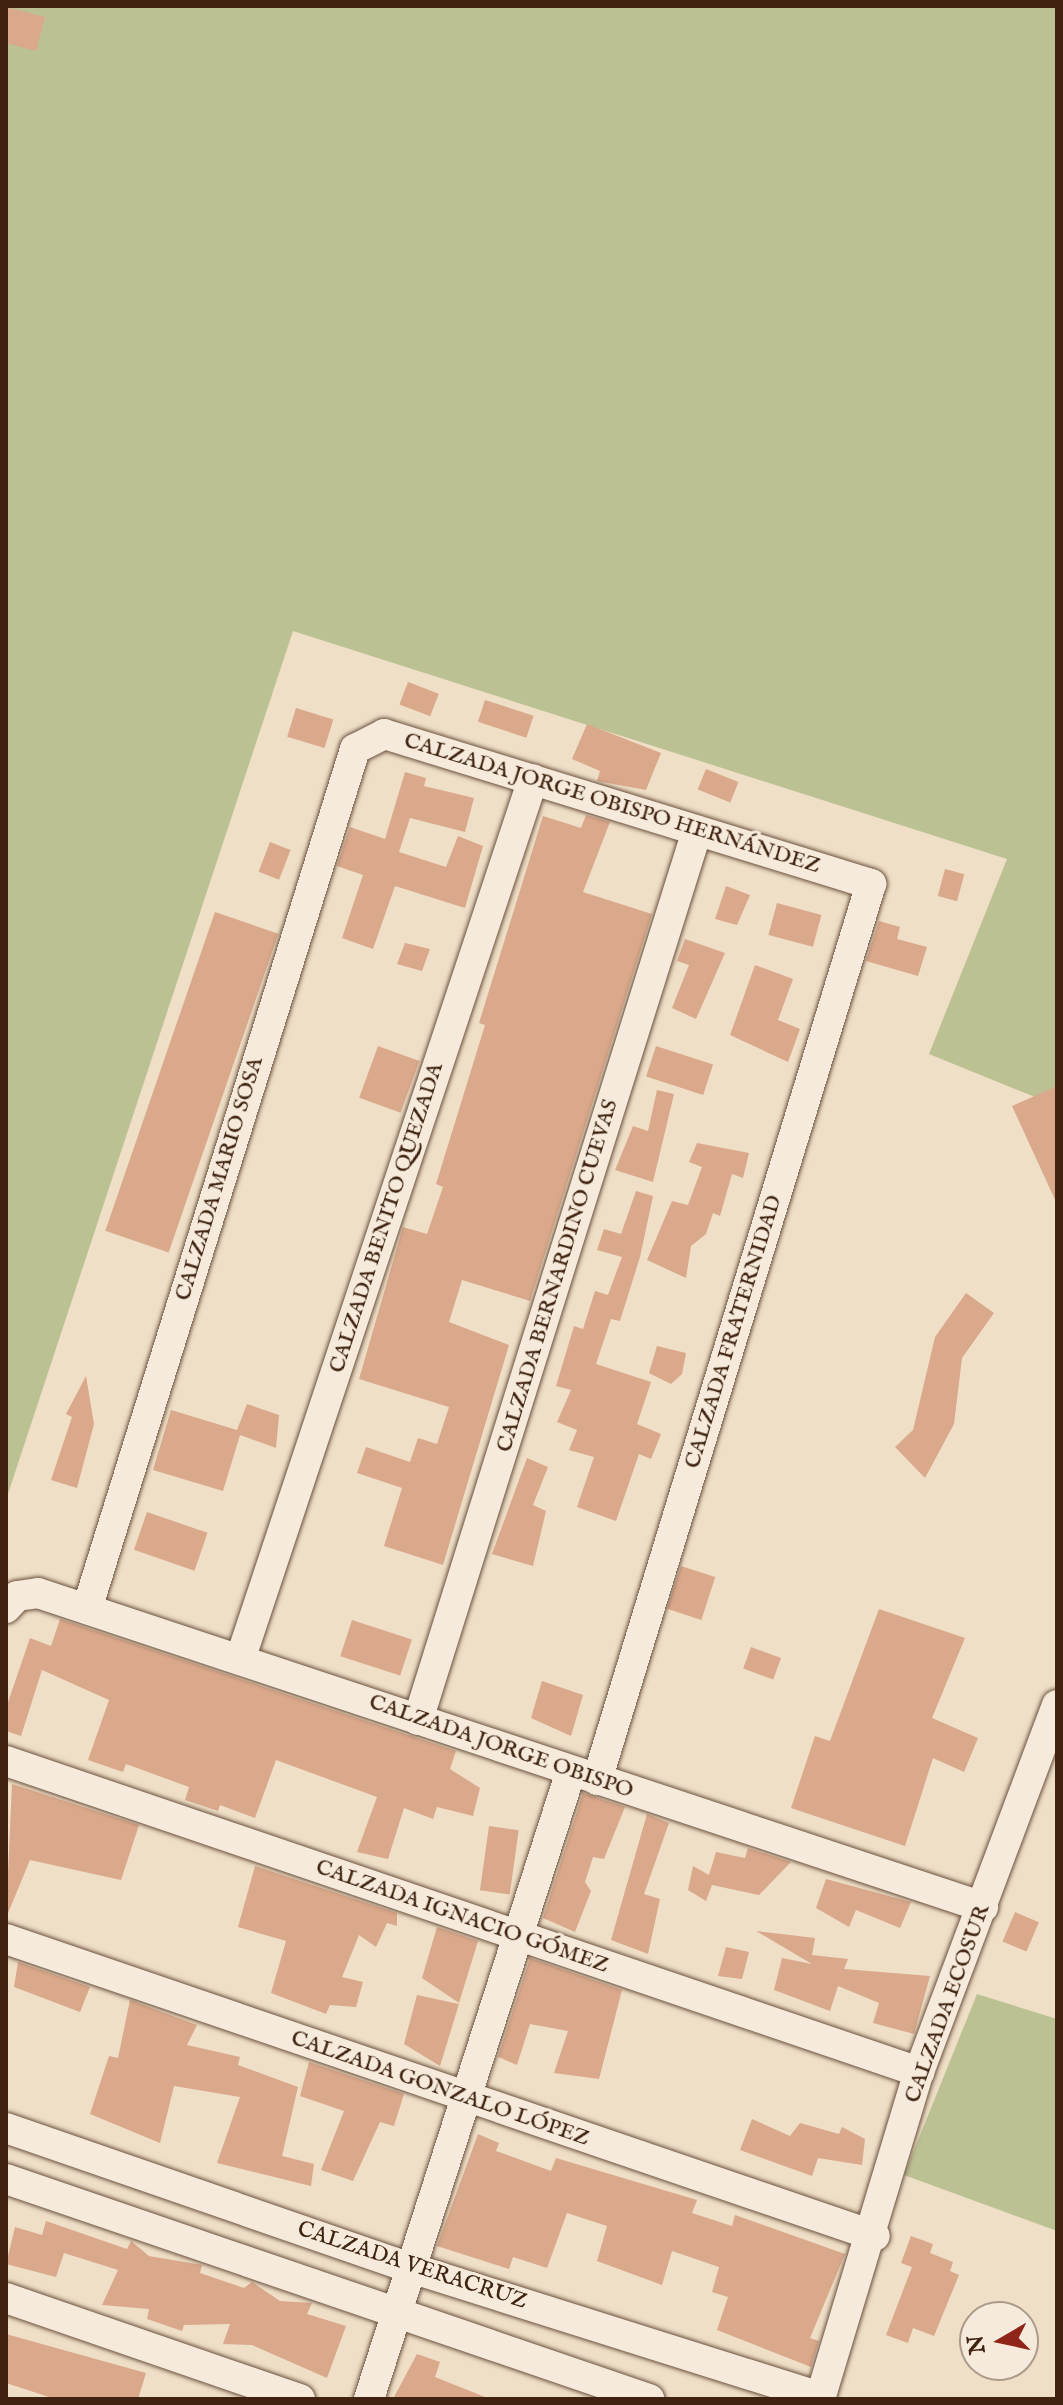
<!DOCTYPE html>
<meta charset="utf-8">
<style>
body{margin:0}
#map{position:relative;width:1063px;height:2405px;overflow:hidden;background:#efdfc7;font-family:"IM FELL English",serif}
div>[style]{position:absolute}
.green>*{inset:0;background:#bcc194}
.building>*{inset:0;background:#daa88b;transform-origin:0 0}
.roads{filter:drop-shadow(0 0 2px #6b513e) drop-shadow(0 0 2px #6b513e)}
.minor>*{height:30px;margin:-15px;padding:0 15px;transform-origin:15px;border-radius:15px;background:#f5eadb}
span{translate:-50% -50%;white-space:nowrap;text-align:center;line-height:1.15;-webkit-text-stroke:6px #f5eadb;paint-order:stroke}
.street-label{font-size:22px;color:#3f2210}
.frame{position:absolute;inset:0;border:8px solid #3f2210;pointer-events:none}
.north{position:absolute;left:959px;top:2301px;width:80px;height:80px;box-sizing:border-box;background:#f5eadb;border:2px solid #ac9a8a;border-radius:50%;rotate:261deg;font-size:22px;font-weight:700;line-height:32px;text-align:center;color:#3f2210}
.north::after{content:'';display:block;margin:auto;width:28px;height:36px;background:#8f2418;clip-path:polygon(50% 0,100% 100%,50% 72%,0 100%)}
</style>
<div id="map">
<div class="green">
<div style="clip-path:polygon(6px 6px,1057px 6px,1057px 1106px,929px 1054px,1007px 859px,293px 631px,6px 1500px)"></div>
<div style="clip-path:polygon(977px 1994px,1057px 2019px,1057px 2231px,904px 2175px)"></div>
</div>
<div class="building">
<div style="clip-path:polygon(6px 7px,45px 17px,36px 51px,6px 43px)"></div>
<div style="left:408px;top:682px;width:33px;height:24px;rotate:21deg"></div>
<div style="left:485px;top:700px;width:51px;height:23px;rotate:18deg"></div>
<div style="left:296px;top:708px;width:39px;height:30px;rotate:17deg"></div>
<div style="clip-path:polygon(587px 724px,661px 753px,646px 790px,597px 781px,600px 771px,572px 759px)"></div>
<div style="left:706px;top:769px;width:35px;height:22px;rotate:22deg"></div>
<div style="clip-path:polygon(405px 772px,426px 778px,424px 786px,474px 798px,465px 832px,410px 818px,399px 852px,446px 867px,458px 836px,483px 846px,465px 908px,395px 886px,373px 949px,342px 938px,363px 875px,337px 866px,350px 827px,385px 839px)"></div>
<div style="clip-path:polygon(586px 815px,610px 822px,583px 892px,652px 914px,530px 1301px,462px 1280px,449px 1322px,509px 1345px,443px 1565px,384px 1546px,402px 1488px,357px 1473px,366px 1447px,410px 1462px,418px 1438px,437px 1444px,449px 1407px,359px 1379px,403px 1227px,427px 1234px,443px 1187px,436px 1184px,485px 1025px,479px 1023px,543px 816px,581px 828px)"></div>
<div style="left:270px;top:842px;width:22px;height:32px;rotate:21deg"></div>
<div style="left:945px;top:869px;width:20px;height:28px;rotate:15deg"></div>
<div style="clip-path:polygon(726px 886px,750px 895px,737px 925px,715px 919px)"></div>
<div style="left:777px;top:903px;width:46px;height:33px;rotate:15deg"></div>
<div style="left:215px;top:912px;width:67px;height:337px;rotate:19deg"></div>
<div style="clip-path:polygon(879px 921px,900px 927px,897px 939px,927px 947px,918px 976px,866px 961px)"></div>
<div style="clip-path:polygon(685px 939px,725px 953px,696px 1019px,672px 1008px,689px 965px,677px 961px)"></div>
<div style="clip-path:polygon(405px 943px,430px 949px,422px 971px,397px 964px)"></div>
<div style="clip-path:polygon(755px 965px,793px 979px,778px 1020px,800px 1029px,788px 1062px,730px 1035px)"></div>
<div style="left:378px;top:1046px;width:44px;height:55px;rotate:20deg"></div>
<div style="left:656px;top:1046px;width:60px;height:32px;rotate:18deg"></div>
<div style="clip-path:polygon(1057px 1086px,1057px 1204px,1012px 1106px)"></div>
<div style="clip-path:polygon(657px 1090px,674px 1094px,653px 1182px,615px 1170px,633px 1126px,648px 1131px)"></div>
<div style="clip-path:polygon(697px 1143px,749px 1153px,743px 1178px,732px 1174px,720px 1216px,713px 1213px,706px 1234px,691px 1246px,686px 1278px,647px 1260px,672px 1201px,688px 1205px,702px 1167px,689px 1162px)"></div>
<div style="clip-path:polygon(636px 1191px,653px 1196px,640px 1257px,620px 1321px,611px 1319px,596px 1364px,651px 1382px,637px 1424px,661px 1434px,651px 1459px,639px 1454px,616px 1521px,577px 1507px,594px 1457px,569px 1450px,577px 1430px,557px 1422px,571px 1390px,556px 1386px,574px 1326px,583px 1329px,595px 1291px,608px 1295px,622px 1257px,597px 1250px,604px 1229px,621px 1234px)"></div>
<div style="clip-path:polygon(966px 1293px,994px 1313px,962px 1358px,954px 1424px,925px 1478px,895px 1447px,913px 1430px,935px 1337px)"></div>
<div style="clip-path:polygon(657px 1346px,686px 1353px,682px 1374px,671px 1384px,649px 1373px)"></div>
<div style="clip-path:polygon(86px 1376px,94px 1424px,77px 1488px,51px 1480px,72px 1417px,66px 1414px)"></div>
<div style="clip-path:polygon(247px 1404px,279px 1415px,276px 1448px,240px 1435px,223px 1491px,153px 1470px,171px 1410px,237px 1430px)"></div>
<div style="clip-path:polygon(527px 1458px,548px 1467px,533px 1505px,546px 1511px,533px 1566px,492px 1554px)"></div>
<div style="left:147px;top:1512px;width:64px;height:40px;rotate:19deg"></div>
<div style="left:681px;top:1566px;width:36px;height:45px;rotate:18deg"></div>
<div style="clip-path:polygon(879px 1609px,965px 1638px,932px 1718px,978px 1738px,964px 1772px,933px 1758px,905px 1846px,791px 1808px,815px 1736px,830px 1741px)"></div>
<div style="clip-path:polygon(60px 1619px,456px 1751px,450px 1769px,480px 1788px,473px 1816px,437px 1807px,433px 1819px,404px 1808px,388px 1859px,357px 1852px,377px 1797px,276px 1760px,255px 1818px,220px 1805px,218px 1811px,185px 1800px,189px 1787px,126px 1764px,123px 1772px,88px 1760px,109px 1700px,42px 1670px,21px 1736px,6px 1731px,6px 1708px,30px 1638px,51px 1646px)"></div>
<div style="left:352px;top:1620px;width:63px;height:38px;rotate:18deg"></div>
<div style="left:751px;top:1647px;width:32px;height:23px;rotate:20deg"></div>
<div style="clip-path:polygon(542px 1681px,583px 1695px,571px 1736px,531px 1718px)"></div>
<div style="clip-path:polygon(12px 1784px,139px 1825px,121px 1880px,30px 1860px,6px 1918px)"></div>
<div style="clip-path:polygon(583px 1793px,625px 1807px,604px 1859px,593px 1857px,585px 1882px,591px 1891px,575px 1932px,543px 1918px)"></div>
<div style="clip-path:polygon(647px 1814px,669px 1823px,644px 1894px,660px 1899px,648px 1954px,611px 1940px)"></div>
<div style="left:489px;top:1826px;width:30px;height:65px;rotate:8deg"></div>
<div style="clip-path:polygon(748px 1848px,791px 1862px,759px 1895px,712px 1885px,706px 1901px,688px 1890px,693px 1866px,709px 1875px,716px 1852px,745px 1858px)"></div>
<div style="clip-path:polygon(255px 1866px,397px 1913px,397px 1926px,387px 1923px,376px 1947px,359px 1935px,342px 1977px,363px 1982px,356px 2007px,330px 2005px,326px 2014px,271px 1993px,286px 1941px,238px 1927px)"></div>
<div style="clip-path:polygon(826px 1879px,911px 1902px,900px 1928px,856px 1910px,849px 1927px,816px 1908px)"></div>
<div style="left:1015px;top:1912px;width:26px;height:32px;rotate:23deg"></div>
<div style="clip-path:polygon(437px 1927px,478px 1941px,459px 2003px,422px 1978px)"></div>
<div style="clip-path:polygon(756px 1931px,815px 1938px,812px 1955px,848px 1959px,844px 1969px,930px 1976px,914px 2034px,873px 2023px,879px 2003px,838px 1986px,830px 2011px,774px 1990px,782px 1958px,812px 1964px)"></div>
<div style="clip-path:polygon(726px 1947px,749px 1952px,742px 1979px,718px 1976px)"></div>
<div style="clip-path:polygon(530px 1958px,622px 1990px,599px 2079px,554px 2073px,568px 2031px,530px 2024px,517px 2065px,498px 2057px)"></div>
<div style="clip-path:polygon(18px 1962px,90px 1987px,80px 2012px,14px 1987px)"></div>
<div style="clip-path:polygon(417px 1995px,459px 2004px,440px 2066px,404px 2044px)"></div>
<div style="clip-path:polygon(130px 2000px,197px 2025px,187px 2045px,240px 2057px,238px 2065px,298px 2087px,282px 2156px,314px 2164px,311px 2186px,217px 2163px,240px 2097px,174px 2086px,160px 2143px,90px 2114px,109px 2056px,118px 2058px)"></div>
<div style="clip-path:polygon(309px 2062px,404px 2094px,394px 2126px,380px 2122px,353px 2181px,321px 2170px,344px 2111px,300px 2096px)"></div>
<div style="clip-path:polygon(752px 2119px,790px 2136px,800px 2123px,839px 2134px,842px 2127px,865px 2139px,862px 2165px,818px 2158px,812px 2176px,740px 2150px)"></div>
<div style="clip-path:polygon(478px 2134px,499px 2143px,496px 2151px,551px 2171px,556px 2158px,697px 2200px,692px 2213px,732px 2226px,735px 2215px,845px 2254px,810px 2338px,819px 2341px,811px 2367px,717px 2330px,728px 2297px,712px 2292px,719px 2267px,672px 2251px,662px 2285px,597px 2261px,607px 2226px,567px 2213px,547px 2268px,513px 2257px,509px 2269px,437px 2246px)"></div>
<div style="clip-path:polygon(46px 2221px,127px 2249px,131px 2241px,149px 2256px,202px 2265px,200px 2273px,244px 2288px,252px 2282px,280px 2301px,312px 2303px,307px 2314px,346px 2326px,327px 2378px,252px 2345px,223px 2344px,230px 2324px,184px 2325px,182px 2331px,147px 2319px,149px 2309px,102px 2305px,118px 2270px,64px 2253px,56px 2277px,6px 2264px,15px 2227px,42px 2235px)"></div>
<div style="clip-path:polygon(911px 2236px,933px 2244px,930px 2253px,953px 2262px,950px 2271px,959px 2275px,934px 2336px,913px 2328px,908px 2343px,886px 2335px,912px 2267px,901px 2263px)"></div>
<div style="clip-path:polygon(6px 2334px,146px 2373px,138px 2399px,55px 2399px,6px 2383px)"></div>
<div style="clip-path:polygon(417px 2354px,440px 2362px,435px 2377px,490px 2399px,393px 2399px)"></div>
</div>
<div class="roads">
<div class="minor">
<div style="left:6px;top:1608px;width:16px;rotate:-47deg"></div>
<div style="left:17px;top:1596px;width:21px;rotate:-8deg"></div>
<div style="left:38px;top:1593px;width:996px;rotate:18.38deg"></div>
<div style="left:87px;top:1609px;width:901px;rotate:-72.69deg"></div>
<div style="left:355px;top:749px;width:33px;rotate:-27deg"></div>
<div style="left:384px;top:734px;width:510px;rotate:17.12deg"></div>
<div style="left:871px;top:884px;width:937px;rotate:107deg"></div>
<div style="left:241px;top:1657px;width:925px;rotate:-71.6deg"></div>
<div style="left:418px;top:1720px;width:932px;rotate:-72.58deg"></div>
<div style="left:6px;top:1761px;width:965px;rotate:18.81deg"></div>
<div style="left:6px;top:1939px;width:918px;rotate:18.87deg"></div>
<div style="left:6px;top:2128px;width:432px;rotate:19.1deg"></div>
<div style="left:414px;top:2269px;width:427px;rotate:17.5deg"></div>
<div style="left:6px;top:2179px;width:680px;rotate:18.89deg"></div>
<div style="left:6px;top:2298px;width:311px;rotate:19deg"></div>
<div style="left:369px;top:2399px;width:660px;rotate:-72.17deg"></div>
<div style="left:820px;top:2399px;width:342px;rotate:-73.2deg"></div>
<div style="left:919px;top:2072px;width:392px;rotate:-69.4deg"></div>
</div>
</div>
<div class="street-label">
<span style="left:612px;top:804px;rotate:17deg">CALZADA JORGE OBISPO HERNÁNDEZ</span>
<span style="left:220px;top:1179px;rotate:-73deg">CALZADA MARIO SOSA</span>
<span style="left:387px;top:1218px;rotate:-72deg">CALZADA BENITO QUEZADA</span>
<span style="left:558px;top:1276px;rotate:-73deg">CALZADA BERNARDINO CUEVAS</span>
<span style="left:734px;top:1332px;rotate:-73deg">CALZADA FRATERNIDAD</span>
<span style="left:501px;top:1747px;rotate:19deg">CALZADA JORGE OBISPO</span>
<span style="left:462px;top:1917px;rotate:19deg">CALZADA IGNACIO GÓMEZ</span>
<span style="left:948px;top:2004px;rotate:-70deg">CALZADA ECOSUR</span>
<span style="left:440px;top:2089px;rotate:19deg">CALZADA GONZALO LÓPEZ</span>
<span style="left:412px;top:2266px;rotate:18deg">CALZADA VERACRUZ</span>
</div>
<div class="frame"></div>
<div class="north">N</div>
</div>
